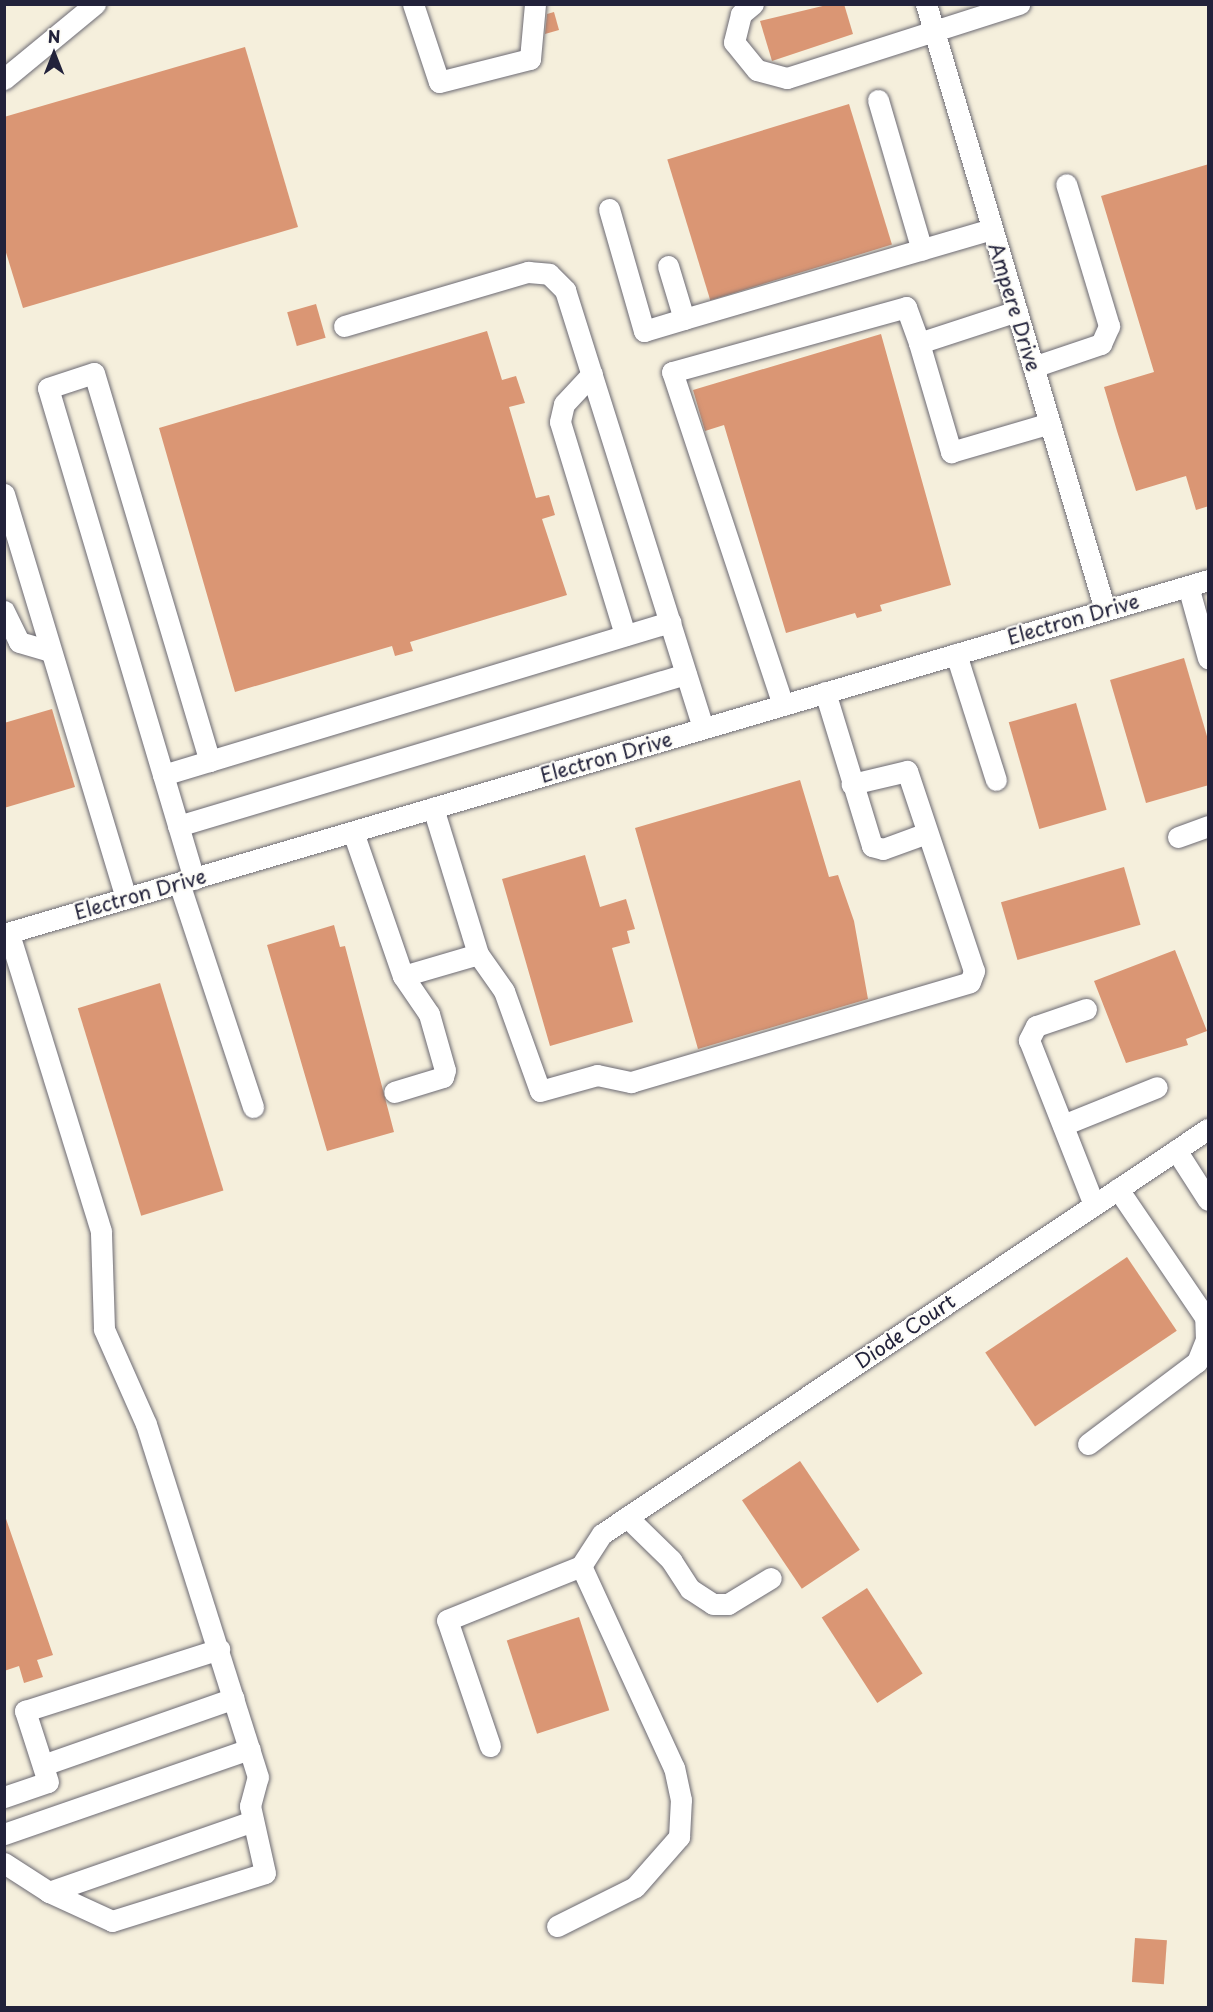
<!DOCTYPE html>
<style>
body{margin:0}
#map{position:relative;width:1213px;height:2012px;overflow:hidden;background:#f5efdc;font-family:"Playpen Sans",sans-serif}
div>[style]{position:absolute}
.building>*{inset:0;background:#da9674;transform-origin:0 0}
.roads{filter:drop-shadow(0 0 2px #6c6a73) drop-shadow(0 0 2px #6c6a73)}
.minor>*{height:21px;margin:-10.5px;padding:0 10.5px;transform-origin:10.5px;border-radius:10.5px;background:#fff}
span{translate:-50% -50%;white-space:nowrap;text-align:center;line-height:1.15;-webkit-text-stroke:4.5px #fdfcf7;paint-order:stroke}
.street-label{font-size:20px;color:#22223b}
.frame{position:absolute;inset:0;border:6px solid #22223b;pointer-events:none}
.north{position:absolute;left:24px;top:24px;width:60px;height:60px;-webkit-text-stroke:4px #fdfcf7;paint-order:stroke;rotate:0deg;font-size:16px;font-weight:700;line-height:24px;text-align:center;color:#22223b}
.north::after{content:'';display:block;margin:auto;width:21px;height:27px;background:#22223b;clip-path:polygon(50% 0,100% 100%,50% 72%,0 100%)}
</style>
<div id="map">
<div class="building">
<div style="clip-path:polygon(831px 4px,844px 4px,853px 34px,772px 61px,760px 21px)"></div>
<div style="clip-path:polygon(554px 12px,559px 30px,545px 34px,547px 14px)"></div>
<div style="clip-path:polygon(245px 47px,298px 227px,23px 308px,4px 246px,4px 117px)"></div>
<div style="left:849px;top:104px;width:147px;height:190px;rotate:73deg"></div>
<div style="clip-path:polygon(1209px 164px,1209px 506px,1196px 510px,1186px 476px,1136px 491px,1117px 431px,1104px 387px,1154px 372px,1101px 196px)"></div>
<div style="left:316px;top:304px;width:35px;height:30px;rotate:74deg"></div>
<div style="clip-path:polygon(487px 331px,502px 380px,516px 376px,525px 403px,509px 407px,536px 498px,549px 495px,555px 515px,542px 519px,567px 595px,410px 642px,413px 651px,395px 656px,392px 646px,235px 692px,159px 428px)"></div>
<div style="clip-path:polygon(881px 334px,951px 585px,880px 605px,882px 611px,857px 618px,855px 613px,786px 633px,724px 425px,705px 431px,693px 390px)"></div>
<div style="clip-path:polygon(1184px 658px,1209px 743px,1209px 785px,1146px 803px,1110px 680px)"></div>
<div style="left:1076px;top:703px;width:111px;height:70px;rotate:74deg"></div>
<div style="clip-path:polygon(52px 709px,75px 787px,4px 808px,4px 723px)"></div>
<div style="clip-path:polygon(800px 780px,829px 877px,838px 875px,854px 921px,868px 999px,698px 1049px,635px 828px)"></div>
<div style="clip-path:polygon(585px 855px,600px 907px,626px 899px,635px 929px,627px 931px,630px 943px,612px 948px,633px 1022px,550px 1046px,502px 879px)"></div>
<div style="left:1124px;top:867px;width:60px;height:128px;rotate:74deg"></div>
<div style="clip-path:polygon(334px 925px,340px 947px,345px 946px,394px 1132px,327px 1151px,267px 945px)"></div>
<div style="clip-path:polygon(1175px 950px,1207px 1031px,1186px 1039px,1188px 1045px,1126px 1063px,1094px 981px)"></div>
<div style="left:160px;top:983px;width:217px;height:86px;rotate:73deg"></div>
<div style="left:1127px;top:1257px;width:89px;height:171px;rotate:56deg"></div>
<div style="left:800px;top:1461px;width:107px;height:70px;rotate:56deg"></div>
<div style="clip-path:polygon(4px 1513px,53px 1655px,37px 1660px,43px 1677px,24px 1683px,19px 1666px,4px 1671px)"></div>
<div style="left:867px;top:1588px;width:102px;height:54px;rotate:57deg"></div>
<div style="left:579px;top:1617px;width:98px;height:76px;rotate:72deg"></div>
<div style="left:1135px;top:1938px;width:32px;height:44px;rotate:4deg"></div>
</div>
<div class="roads">
<div class="minor">
<div style="left:413px;top:4px;width:82px;rotate:71.6deg"></div>
<div style="left:439px;top:82px;width:94px;rotate:-14.2deg"></div>
<div style="left:530px;top:59px;width:55px;rotate:-84.8deg"></div>
<div style="left:753px;top:4px;width:16px;rotate:140deg"></div>
<div style="left:741px;top:14px;width:29px;rotate:104deg"></div>
<div style="left:734px;top:42px;width:36px;rotate:51deg"></div>
<div style="left:757px;top:70px;width:31px;rotate:15deg"></div>
<div style="left:787px;top:78px;width:244px;rotate:-17.7deg"></div>
<div style="left:926px;top:4px;width:632px;rotate:73.54deg"></div>
<div style="left:4px;top:79px;width:118px;rotate:-39.5deg"></div>
<div style="left:878px;top:100px;width:156px;rotate:73.7deg"></div>
<div style="left:609px;top:209px;width:127px;rotate:74deg"></div>
<div style="left:644px;top:331px;width:42px;rotate:-16.7deg"></div>
<div style="left:668px;top:266px;width:55px;rotate:73.2deg"></div>
<div style="left:684px;top:319px;width:321px;rotate:-16.3deg"></div>
<div style="left:344px;top:326px;width:192px;rotate:-16.4deg"></div>
<div style="left:528px;top:272px;width:21px;rotate:5deg"></div>
<div style="left:549px;top:274px;width:23px;rotate:45deg"></div>
<div style="left:565px;top:290px;width:459px;rotate:72.5deg"></div>
<div style="left:919px;top:343px;width:114px;rotate:73.6deg"></div>
<div style="left:951px;top:452px;width:103px;rotate:-16.3deg"></div>
<div style="left:1033px;top:367px;width:72px;rotate:-18.7deg"></div>
<div style="left:1101px;top:344px;width:20px;rotate:-66deg"></div>
<div style="left:1109px;top:326px;width:148px;rotate:-106.8deg"></div>
<div style="left:592px;top:374px;width:41px;rotate:133deg"></div>
<div style="left:564px;top:404px;width:18px;rotate:103deg"></div>
<div style="left:560px;top:422px;width:223px;rotate:73deg"></div>
<div style="left:4px;top:494px;width:422px;rotate:73.2deg"></div>
<div style="left:1188px;top:586px;width:75px;rotate:74.5deg"></div>
<div style="left:4px;top:611px;width:34px;rotate:64deg"></div>
<div style="left:19px;top:642px;width:32px;rotate:16deg"></div>
<div style="left:956px;top:654px;width:132px;rotate:72.4deg"></div>
<div style="left:825px;top:692px;width:161px;rotate:73deg"></div>
<div style="left:872px;top:846px;width:11px;rotate:15deg"></div>
<div style="left:883px;top:849px;width:47px;rotate:-20deg"></div>
<div style="left:783px;top:705px;width:351px;rotate:-108.4deg"></div>
<div style="left:672px;top:372px;width:243px;rotate:-15.5deg"></div>
<div style="left:906px;top:307px;width:38px;rotate:70deg"></div>
<div style="left:919px;top:343px;width:103px;rotate:-18.1deg"></div>
<div style="left:163px;top:775px;width:530px;rotate:-16.79deg"></div>
<div style="left:178px;top:826px;width:530px;rotate:-16.66deg"></div>
<div style="left:353px;top:832px;width:152px;rotate:70.9deg"></div>
<div style="left:403px;top:976px;width:46px;rotate:55.6deg"></div>
<div style="left:429px;top:1014px;width:58px;rotate:74.1deg"></div>
<div style="left:445px;top:1070px;width:7px;rotate:106deg"></div>
<div style="left:443px;top:1077px;width:51px;rotate:163deg"></div>
<div style="left:1178px;top:837px;width:32px;rotate:-20deg"></div>
<div style="left:194px;top:879px;width:512px;rotate:-106.56deg"></div>
<div style="left:48px;top:388px;width:48px;rotate:-18.1deg"></div>
<div style="left:94px;top:373px;width:405px;rotate:73.4deg"></div>
<div style="left:179px;top:883px;width:236px;rotate:71.7deg"></div>
<div style="left:4px;top:934px;width:1255px;rotate:-16.38deg"></div>
<div style="left:478px;top:954px;width:45px;rotate:54.9deg"></div>
<div style="left:504px;top:991px;width:106px;rotate:70.2deg"></div>
<div style="left:540px;top:1091px;width:59px;rotate:-15.7deg"></div>
<div style="left:597px;top:1075px;width:35px;rotate:12deg"></div>
<div style="left:631px;top:1082px;width:353px;rotate:-16.4deg"></div>
<div style="left:970px;top:982px;width:12px;rotate:-70deg"></div>
<div style="left:974px;top:971px;width:211px;rotate:-108.5deg"></div>
<div style="left:907px;top:771px;width:57px;rotate:166.7deg"></div>
<div style="left:403px;top:976px;width:78px;rotate:-16.3deg"></div>
<div style="left:478px;top:954px;width:153px;rotate:-107.1deg"></div>
<div style="left:1086px;top:1009px;width:53px;rotate:161.2deg"></div>
<div style="left:1036px;top:1026px;width:16px;rotate:117deg"></div>
<div style="left:1029px;top:1040px;width:177px;rotate:68.5deg"></div>
<div style="left:1063px;top:1125px;width:101px;rotate:-22deg"></div>
<div style="left:1176px;top:1150px;width:59px;rotate:57.4deg"></div>
<div style="left:1088px;top:1444px;width:136px;rotate:-37deg"></div>
<div style="left:1197px;top:1362px;width:24px;rotate:-68deg"></div>
<div style="left:1206px;top:1340px;width:23px;rotate:-92deg"></div>
<div style="left:1205px;top:1317px;width:155px;rotate:-124.2deg"></div>
<div style="left:627px;top:1517px;width:62px;rotate:44.3deg"></div>
<div style="left:671px;top:1560px;width:35px;rotate:57deg"></div>
<div style="left:690px;top:1589px;width:27px;rotate:33deg"></div>
<div style="left:713px;top:1604px;width:15px"></div>
<div style="left:728px;top:1604px;width:50px;rotate:-31.2deg"></div>
<div style="left:490px;top:1746px;width:133px;rotate:-108.8deg"></div>
<div style="left:447px;top:1620px;width:144px;rotate:-21.9deg"></div>
<div style="left:581px;top:1566px;width:38px;rotate:-57deg"></div>
<div style="left:602px;top:1534px;width:729px;rotate:-33.76deg"></div>
<div style="left:43px;top:1765px;width:202px;rotate:-19.3deg"></div>
<div style="left:4px;top:1797px;width:46px;rotate:-18.8deg"></div>
<div style="left:48px;top:1782px;width:75px;rotate:-107.9deg"></div>
<div style="left:25px;top:1711px;width:204px;rotate:-17.7deg"></div>
<div style="left:4px;top:1834px;width:260px;rotate:-19.1deg"></div>
<div style="left:4px;top:1863px;width:54px;rotate:32.8deg"></div>
<div style="left:49px;top:1892px;width:69px;rotate:24.7deg"></div>
<div style="left:112px;top:1921px;width:160px;rotate:-17.4deg"></div>
<div style="left:265px;top:1873px;width:69px;rotate:-102.6deg"></div>
<div style="left:250px;top:1806px;width:30px;rotate:-75deg"></div>
<div style="left:258px;top:1777px;width:370px;rotate:-107.6deg"></div>
<div style="left:146px;top:1424px;width:104px;rotate:-113.9deg"></div>
<div style="left:104px;top:1329px;width:98px;rotate:-91.8deg"></div>
<div style="left:101px;top:1231px;width:312px;rotate:-107.2deg"></div>
<div style="left:49px;top:1892px;width:216px;rotate:-19.2deg"></div>
<div style="left:557px;top:1926px;width:87px;rotate:-26.6deg"></div>
<div style="left:635px;top:1887px;width:67px;rotate:-48.7deg"></div>
<div style="left:679px;top:1837px;width:37px;rotate:-87deg"></div>
<div style="left:681px;top:1800px;width:33px;rotate:-102deg"></div>
<div style="left:674px;top:1768px;width:222px;rotate:-114.7deg"></div>
</div>
</div>
<div class="street-label">
<span style="left:1015px;top:307px;rotate:73deg">Ampere Drive</span>
<span style="left:1073px;top:619px;rotate:-16deg">Electron Drive</span>
<span style="left:606px;top:757px;rotate:-16deg">Electron Drive</span>
<span style="left:140px;top:894px;rotate:-16deg">Electron Drive</span>
<span style="left:905px;top:1331px;rotate:-34deg">Diode Court</span>
</div>
<div class="frame"></div>
<div class="north">N</div>
</div>
